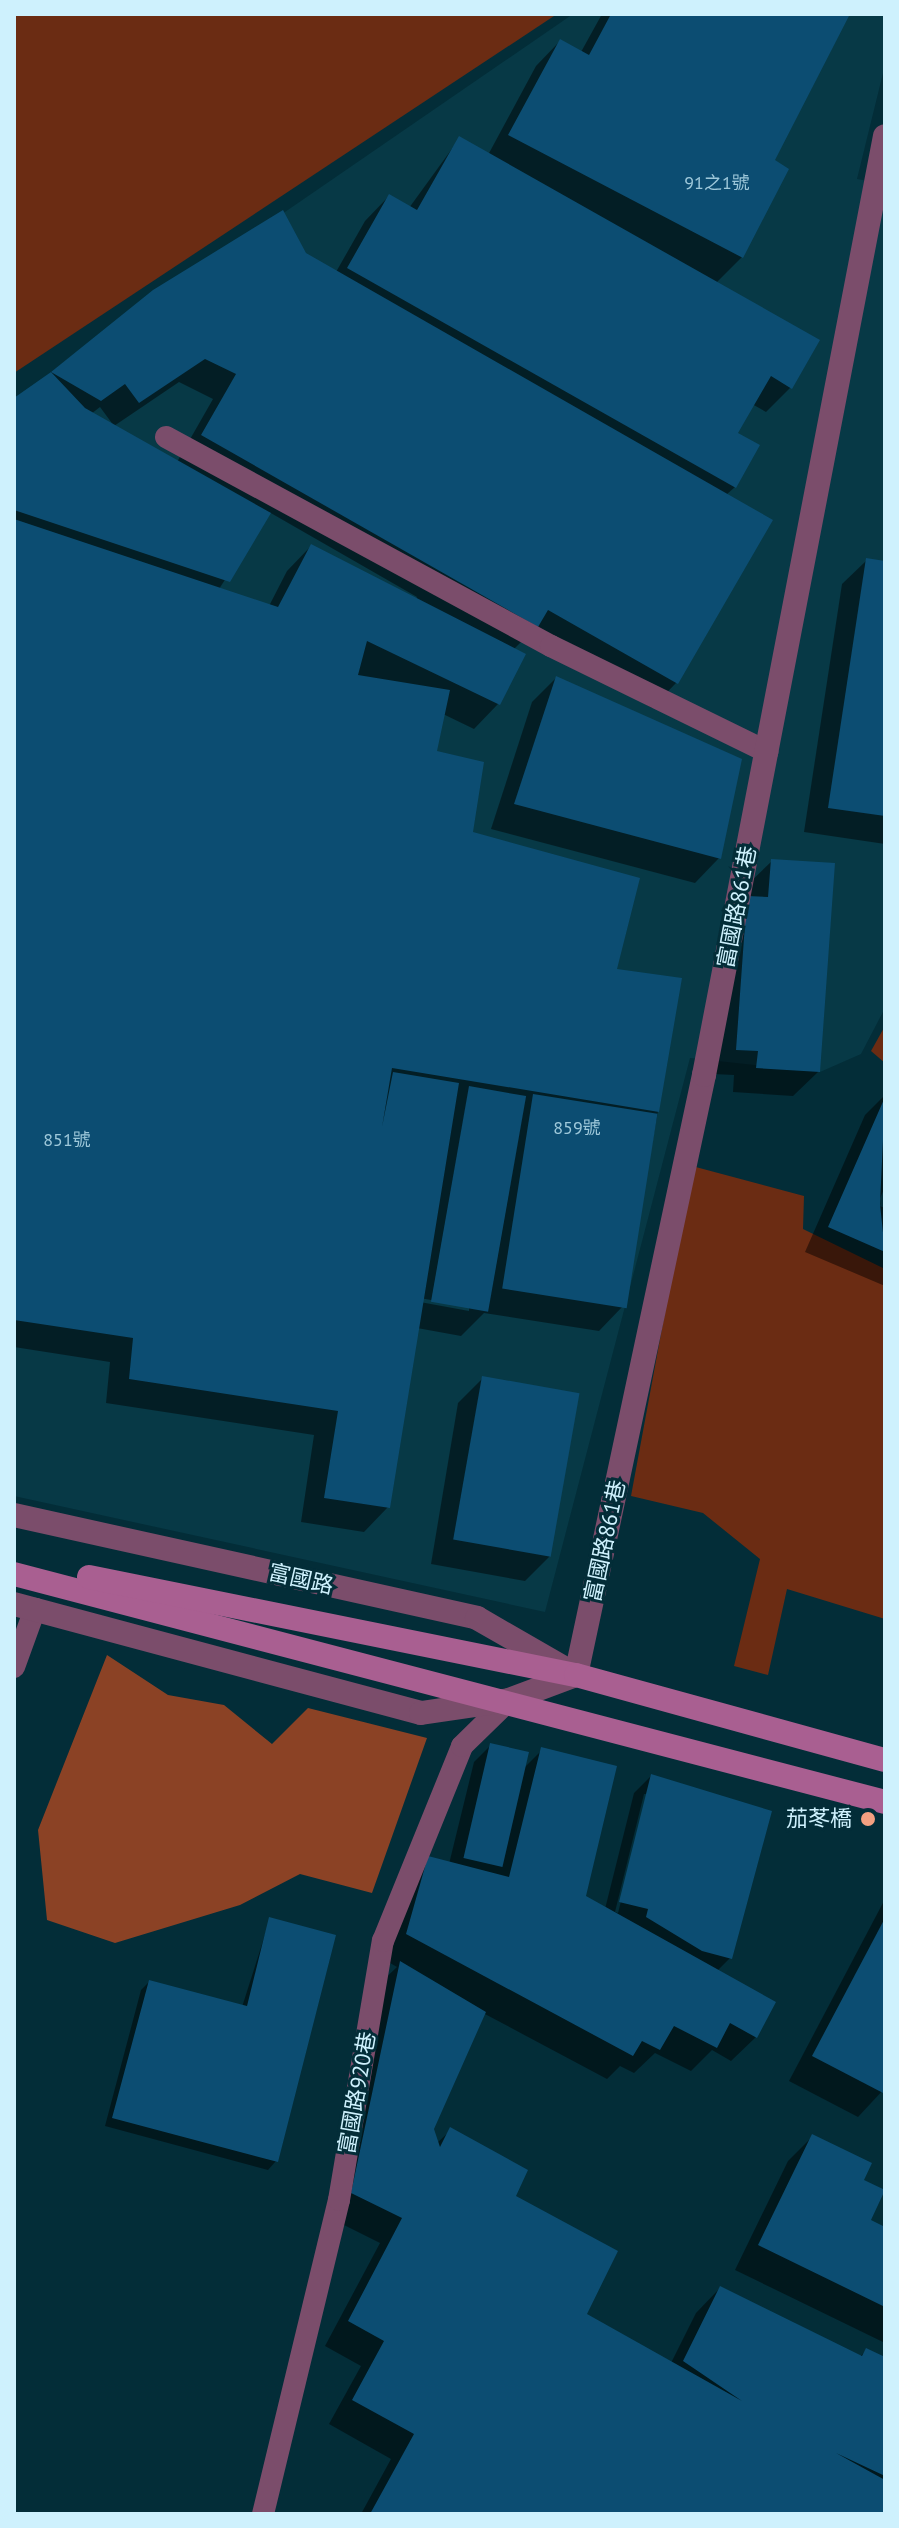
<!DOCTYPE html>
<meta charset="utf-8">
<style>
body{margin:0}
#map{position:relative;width:899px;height:2528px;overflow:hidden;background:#032d38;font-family:"PT Sans","Noto Sans TC",sans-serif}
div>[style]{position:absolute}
.built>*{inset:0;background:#073946}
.green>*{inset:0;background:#6b2c13}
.forest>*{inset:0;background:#8b4225}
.shadow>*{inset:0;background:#0007}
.building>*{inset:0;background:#0c4d72;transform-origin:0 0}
.lane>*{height:22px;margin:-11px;padding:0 11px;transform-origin:11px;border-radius:11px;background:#7b4d6b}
.street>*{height:24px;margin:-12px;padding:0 12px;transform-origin:12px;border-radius:12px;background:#7b4d6b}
.secondary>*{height:24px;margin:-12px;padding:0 12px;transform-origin:12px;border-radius:12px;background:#a95f91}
.dots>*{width:22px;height:22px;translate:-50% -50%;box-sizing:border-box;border:4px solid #032d38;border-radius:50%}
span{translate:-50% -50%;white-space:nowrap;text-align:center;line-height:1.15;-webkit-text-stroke:6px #032d38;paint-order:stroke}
.number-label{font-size:18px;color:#9ec8da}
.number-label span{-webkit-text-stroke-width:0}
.street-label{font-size:22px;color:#cef1fd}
.poi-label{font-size:22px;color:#cef1fd}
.right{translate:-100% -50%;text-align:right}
.frame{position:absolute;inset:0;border:16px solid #cef1fd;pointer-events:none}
</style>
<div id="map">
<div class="built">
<div style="clip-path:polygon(573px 14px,885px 14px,885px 65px,857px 179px,885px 184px,885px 1008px,861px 1054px,820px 1072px,690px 1058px,545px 1612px,14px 1496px,14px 398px)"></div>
</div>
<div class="green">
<div style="clip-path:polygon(14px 14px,557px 14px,14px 373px)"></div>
<div style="clip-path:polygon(885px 1026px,885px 1063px,871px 1051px)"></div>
<div style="clip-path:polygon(692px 1166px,804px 1196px,803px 1229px,885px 1269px,885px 1619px,787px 1589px,768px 1675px,734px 1666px,760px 1559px,703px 1513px,631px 1496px)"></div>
</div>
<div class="forest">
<div style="clip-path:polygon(107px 1655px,168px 1695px,224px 1705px,272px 1744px,308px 1708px,427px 1738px,372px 1893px,300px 1874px,240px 1905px,115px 1943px,47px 1920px,38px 1830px)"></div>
</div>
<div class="shadow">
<div style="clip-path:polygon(evenodd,602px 14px,847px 14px,773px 161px,742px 257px,716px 283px,791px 387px,766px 412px,752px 404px,736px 433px,735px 487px,726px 495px,770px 521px,676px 683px,652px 708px,527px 636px,513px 650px,524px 655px,498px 704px,474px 729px,443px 714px,435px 753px,471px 833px,615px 970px,658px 1111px,623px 1306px,599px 1331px,484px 1313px,461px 1336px,417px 1328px,388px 1507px,364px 1532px,301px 1522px,314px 1435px,106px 1403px,110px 1362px,14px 1347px,14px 401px,154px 292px,304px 254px,336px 272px,365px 221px,389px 196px,409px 208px,459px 139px,488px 155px,536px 66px,560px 41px,581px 52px,602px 14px,179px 382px,213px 399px,177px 462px,91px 414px,100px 407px,114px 426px,179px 382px,602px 14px,269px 512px,417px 597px,416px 600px,311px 546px,287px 571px,269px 606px,219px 589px,269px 512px,602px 14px,420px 1298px,469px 1307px,469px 1311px,420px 1302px,420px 1298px)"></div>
<div style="clip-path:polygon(867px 560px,885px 563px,885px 844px,804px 832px,842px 584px)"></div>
<div style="clip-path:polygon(556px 678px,719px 858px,695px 883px,491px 829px,532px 702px)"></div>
<div style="clip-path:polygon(772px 861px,818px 1072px,793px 1096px,733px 1092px,734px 1075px,713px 1074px,747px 885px)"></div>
<div style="clip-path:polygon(885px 1095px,885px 1187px,877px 1205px,885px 1208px,885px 1286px,805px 1252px,865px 1115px)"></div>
<div style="clip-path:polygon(483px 1378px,550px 1556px,525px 1581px,431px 1564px,458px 1403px)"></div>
<div style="clip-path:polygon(evenodd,491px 1745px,523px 1769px,542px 1750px,583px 1897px,605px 1909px,634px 1793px,651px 1776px,730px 1958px,717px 1971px,756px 2037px,731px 2061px,712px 2050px,691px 2071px,655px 2053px,634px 2073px,620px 2066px,607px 2079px,483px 2013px,432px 2129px,437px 2143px,451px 2130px,514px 2197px,584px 2314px,671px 2363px,696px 2313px,720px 2288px,860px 2357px,866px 2350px,885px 2360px,885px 2514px,361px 2514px,391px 2459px,329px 2424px,361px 2366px,325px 2346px,380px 2243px,328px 2217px,376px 1987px,397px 1967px,383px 1959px,428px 1858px,449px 1864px,474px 1762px,491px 1745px,644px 1794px,648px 1794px,618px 1913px,615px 1912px,644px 1794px)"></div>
<div style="clip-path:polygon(885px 1899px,885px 2088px,858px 2117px,789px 2081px)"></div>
<div style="clip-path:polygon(270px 1919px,276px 2161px,268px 2170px,105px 2126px,141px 1990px,149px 1982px,242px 2007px)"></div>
<div style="clip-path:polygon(812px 2137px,861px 2180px,868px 2221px,885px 2229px,885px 2343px,735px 2270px,788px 2161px)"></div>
</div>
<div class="building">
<div style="clip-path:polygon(611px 14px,850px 14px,775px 160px,789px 169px,743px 258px,508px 135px,560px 39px,589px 55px)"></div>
<div style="clip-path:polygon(459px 136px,820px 340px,792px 389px,771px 376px,738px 433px,760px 445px,736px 488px,347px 268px,389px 194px,417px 210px)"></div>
<div style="clip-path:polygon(283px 210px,306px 253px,773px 520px,678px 684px,548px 610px,538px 627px,201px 435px,236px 374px,205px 359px,139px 403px,125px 384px,101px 401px,51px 372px,153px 290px)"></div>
<div style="clip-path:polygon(51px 372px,85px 408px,271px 513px,230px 582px,14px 510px,14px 398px)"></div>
<div style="clip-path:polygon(14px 519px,278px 607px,311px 544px,526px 654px,500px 705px,367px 641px,358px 675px,450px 690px,437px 751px,484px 762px,473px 832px,640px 878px,617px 969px,682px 978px,659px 1112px,392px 1068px,382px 1127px,393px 1072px,459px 1083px,390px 1508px,324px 1498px,338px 1411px,129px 1379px,133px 1338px,14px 1320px)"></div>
<div style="clip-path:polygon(866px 558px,885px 561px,885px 816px,828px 808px)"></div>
<div style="clip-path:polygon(556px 676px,742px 759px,721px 859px,514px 804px)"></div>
<div style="clip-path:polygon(771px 859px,835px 863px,820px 1072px,756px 1068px,758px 1051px,736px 1050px,747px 896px,768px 897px)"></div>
<div style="left:469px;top:1086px;width:58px;height:219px;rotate:10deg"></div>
<div style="left:533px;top:1094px;width:126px;height:197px;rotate:9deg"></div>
<div style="clip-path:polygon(885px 1097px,880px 1204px,885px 1252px,828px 1227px)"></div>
<div style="left:482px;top:1376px;width:99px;height:166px;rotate:10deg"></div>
<div style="left:490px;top:1743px;width:40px;height:118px;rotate:13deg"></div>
<div style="clip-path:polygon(541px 1747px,617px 1766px,586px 1896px,776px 2002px,757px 2038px,730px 2023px,717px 2048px,674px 2026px,660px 2050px,642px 2041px,633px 2056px,406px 1934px,428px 1856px,509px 1877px)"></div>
<div style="clip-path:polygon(651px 1774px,772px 1811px,732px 1959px,702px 1951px,646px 1917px,648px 1909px,619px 1902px)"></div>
<div style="clip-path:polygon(269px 1917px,336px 1935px,278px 2162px,112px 2118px,149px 1980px,247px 2006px)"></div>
<div style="clip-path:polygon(885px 1918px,885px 2094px,812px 2056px)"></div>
<div style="clip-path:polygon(400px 1961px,486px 2012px,434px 2129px,440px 2147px,450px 2127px,528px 2170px,516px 2196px,618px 2251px,587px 2314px,742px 2401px,683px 2361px,720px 2286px,862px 2356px,866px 2348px,885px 2357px,885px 2476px,836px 2453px,885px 2480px,885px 2514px,370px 2514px,414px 2434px,352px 2400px,384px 2341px,348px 2321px,402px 2218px,351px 2193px)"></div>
<div style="clip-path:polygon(812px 2134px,872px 2163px,864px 2180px,885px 2190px,871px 2220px,885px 2227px,885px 2307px,758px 2245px)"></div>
</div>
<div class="lane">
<div style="left:166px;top:437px;width:438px;rotate:28.5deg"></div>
<div style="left:551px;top:646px;width:241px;rotate:26.1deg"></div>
<div style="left:14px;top:1667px;width:62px;rotate:-70.1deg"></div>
<div style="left:263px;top:2514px;width:323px;rotate:-76.4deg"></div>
<div style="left:339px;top:2200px;width:263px;rotate:-80.4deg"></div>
<div style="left:383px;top:1941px;width:210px;rotate:-67.9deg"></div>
<div style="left:462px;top:1746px;width:66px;rotate:-44.4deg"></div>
</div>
<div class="street">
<div style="left:14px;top:1515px;width:474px;rotate:12.5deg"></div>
<div style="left:477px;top:1618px;width:108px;rotate:29.9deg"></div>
<div style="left:14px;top:1604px;width:421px;rotate:15deg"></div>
<div style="left:421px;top:1713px;width:89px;rotate:-8.4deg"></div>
<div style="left:509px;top:1700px;width:72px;rotate:-20.5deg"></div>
<div style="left:576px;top:1675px;width:614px;rotate:-77.96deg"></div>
<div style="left:704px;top:1075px;width:956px;rotate:-79.09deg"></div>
</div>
<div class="secondary">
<div style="left:14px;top:1574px;width:900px;rotate:14.67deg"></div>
<div style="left:89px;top:1577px;width:497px;rotate:11.4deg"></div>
<div style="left:576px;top:1675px;width:320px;rotate:15.4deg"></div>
</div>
<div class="dots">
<div style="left:868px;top:1819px;background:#f3a081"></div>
</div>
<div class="number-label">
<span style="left:717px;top:183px">91之1號</span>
<span style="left:577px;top:1128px">859號</span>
<span style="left:67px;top:1140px">851號</span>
</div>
<div class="street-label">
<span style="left:737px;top:907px;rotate:-79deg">富國路861巷</span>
<span style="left:605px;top:1541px;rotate:-78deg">富國路861巷</span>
<span style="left:301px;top:1579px;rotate:13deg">富國路</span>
<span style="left:357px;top:2093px;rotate:-80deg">富國路920巷</span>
</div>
<div class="poi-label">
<span class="right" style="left:852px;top:1819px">茄苳橋</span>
</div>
<div class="frame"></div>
</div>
